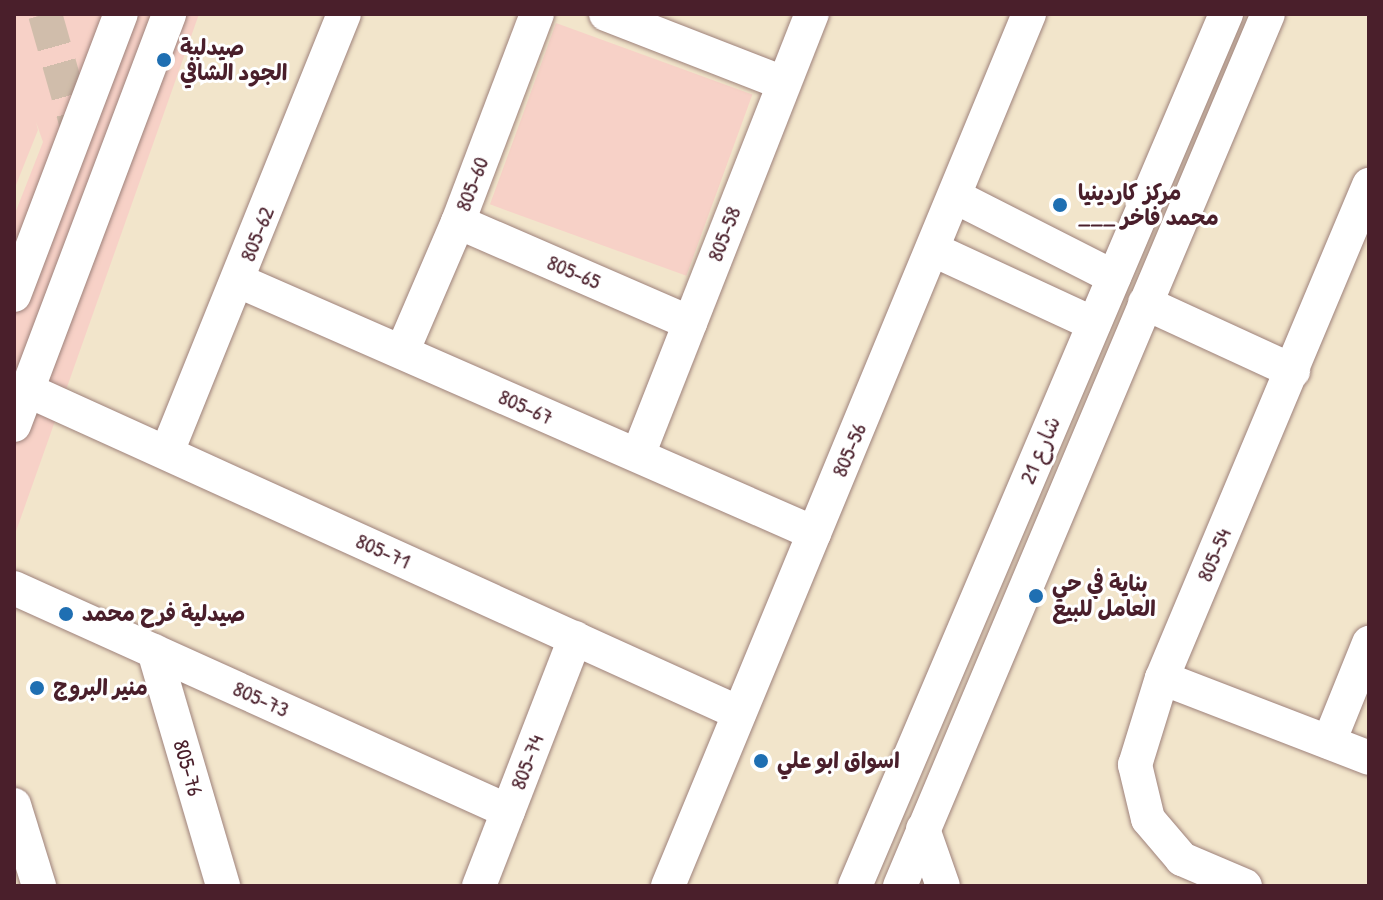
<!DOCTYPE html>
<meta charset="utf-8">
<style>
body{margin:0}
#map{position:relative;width:1383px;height:900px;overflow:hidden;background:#f2e5cb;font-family:"Patrick Hand","Playpen Sans Arabic",sans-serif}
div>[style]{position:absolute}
.built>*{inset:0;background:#f7d1c7;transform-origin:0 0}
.minor-tunnel>*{height:34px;margin-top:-17px;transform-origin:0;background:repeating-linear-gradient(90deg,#d0bdab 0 34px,transparent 0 51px)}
.roads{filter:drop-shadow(0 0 2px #9e827b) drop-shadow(0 0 2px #9e827b)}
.minor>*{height:34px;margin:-17px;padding:0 17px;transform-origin:17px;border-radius:17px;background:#fff}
.dots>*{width:22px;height:22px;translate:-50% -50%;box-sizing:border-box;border:4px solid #fff;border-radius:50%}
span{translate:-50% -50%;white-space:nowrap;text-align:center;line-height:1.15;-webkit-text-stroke:6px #fff;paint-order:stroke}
.poi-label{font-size:22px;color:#4a1f2b;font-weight:700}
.left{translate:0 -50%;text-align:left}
.street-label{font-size:22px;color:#4a1f2b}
.frame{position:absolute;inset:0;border:16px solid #4a1f2b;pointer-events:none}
</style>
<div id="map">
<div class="built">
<div style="clip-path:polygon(14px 14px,199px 14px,14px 537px,14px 216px,43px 142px,36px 122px,38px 130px,14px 190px)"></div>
<div style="left:556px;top:23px;width:209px;height:193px;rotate:20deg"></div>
</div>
<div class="minor-tunnel">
<div style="left:45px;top:14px;width:121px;rotate:74.1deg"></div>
</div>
<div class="roads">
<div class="minor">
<div style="left:606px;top:14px;width:190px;rotate:21.3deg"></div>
<div style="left:956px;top:197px;width:177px;rotate:26.9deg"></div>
<div style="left:458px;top:222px;width:253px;rotate:23.5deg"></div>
<div style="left:934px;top:250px;width:176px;rotate:24.8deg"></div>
<div style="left:239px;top:281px;width:628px;rotate:23.67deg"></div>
<div style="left:14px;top:295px;width:301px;rotate:-69.2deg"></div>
<div style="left:1145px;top:303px;width:163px;rotate:24.7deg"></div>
<div style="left:402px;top:352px;width:142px;rotate:-66.7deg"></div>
<div style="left:458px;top:222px;width:222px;rotate:-69.2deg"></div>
<div style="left:27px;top:390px;width:782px;rotate:24.4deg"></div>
<div style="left:14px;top:425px;width:439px;rotate:-69.3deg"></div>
<div style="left:167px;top:452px;width:472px;rotate:-68deg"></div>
<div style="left:638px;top:455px;width:474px;rotate:-68.5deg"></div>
<div style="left:14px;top:588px;width:542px;rotate:24.3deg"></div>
<div style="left:154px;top:651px;width:245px;rotate:73.6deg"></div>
<div style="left:1162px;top:678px;width:222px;rotate:21.1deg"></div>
<div style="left:1329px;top:742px;width:107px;rotate:-68deg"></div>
<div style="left:14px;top:805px;width:85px;rotate:72.8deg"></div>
<div style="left:923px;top:829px;width:60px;rotate:70.7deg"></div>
<div style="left:479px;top:886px;width:266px;rotate:-68.8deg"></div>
<div style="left:668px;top:886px;width:944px;rotate:-67.51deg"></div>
<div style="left:855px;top:886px;width:948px;rotate:-66.95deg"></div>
<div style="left:900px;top:886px;width:946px;rotate:-67.12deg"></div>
<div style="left:1245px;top:886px;width:69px;rotate:-156.8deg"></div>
<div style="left:1182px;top:859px;width:52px;rotate:-130.4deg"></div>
<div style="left:1148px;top:819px;width:56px;rotate:-103.5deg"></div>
<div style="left:1135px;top:765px;width:91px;rotate:-72.8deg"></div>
<div style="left:1162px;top:678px;width:535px;rotate:-67.22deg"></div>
</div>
</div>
<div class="dots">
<div style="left:164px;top:60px;background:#1f6fb2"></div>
<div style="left:1060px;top:205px;background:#1f6fb2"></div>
<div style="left:1036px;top:596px;background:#1f6fb2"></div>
<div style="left:66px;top:614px;background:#1f6fb2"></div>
<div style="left:37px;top:688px;background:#1f6fb2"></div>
<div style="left:761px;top:761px;background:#1f6fb2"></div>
</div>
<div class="poi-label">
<span class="left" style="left:180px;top:60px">صيدلية<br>الجود الشافي</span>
<span class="left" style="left:1078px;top:205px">مركز كاردينيا<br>___ محمد فاخر</span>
<span class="left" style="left:1052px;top:596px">بناية في حي<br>العامل للبيع</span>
<span class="left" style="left:82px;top:614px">صيدلية فرح محمد</span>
<span class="left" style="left:53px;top:688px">منير البروج</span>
<span class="left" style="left:777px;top:761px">اسواق ابو علي</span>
</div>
<div class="street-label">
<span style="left:472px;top:184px;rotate:-69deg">805-60</span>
<span style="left:257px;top:234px;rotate:-68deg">805-62</span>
<span style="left:724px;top:234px;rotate:-69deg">805-58</span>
<span style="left:574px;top:272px;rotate:23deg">805-65</span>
<span style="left:526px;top:407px;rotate:24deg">805-67</span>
<span style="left:849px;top:450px;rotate:-67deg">805-56</span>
<span style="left:1040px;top:450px;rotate:-67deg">شارع 21</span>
<span style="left:383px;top:551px;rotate:24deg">805-71</span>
<span style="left:1214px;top:555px;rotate:-67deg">805-54</span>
<span style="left:261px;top:699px;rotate:24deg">805-73</span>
<span style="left:527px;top:762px;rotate:-69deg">805-74</span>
<span style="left:188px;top:768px;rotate:74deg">805-76</span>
</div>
<div class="frame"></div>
</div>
